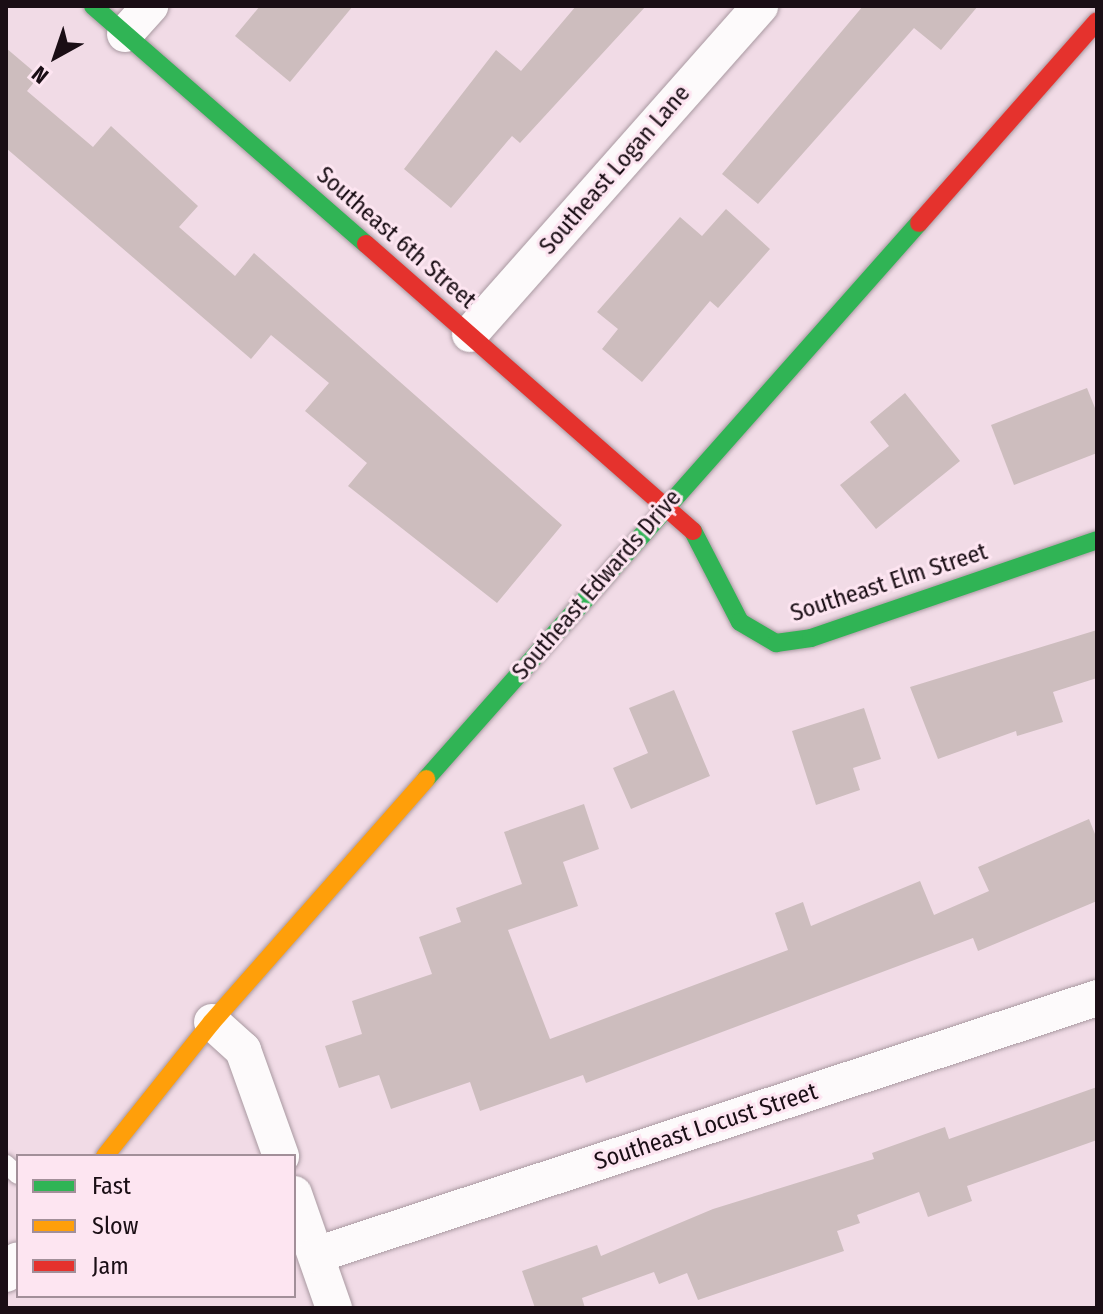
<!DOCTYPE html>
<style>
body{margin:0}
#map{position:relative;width:1103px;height:1314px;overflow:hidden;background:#f1dbe6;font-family:"Fira Sans Condensed",sans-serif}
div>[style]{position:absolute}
.building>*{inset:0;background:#cdbdbe}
.roads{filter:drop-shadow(0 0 2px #a999a1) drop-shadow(0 0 2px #a999a1)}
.lane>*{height:18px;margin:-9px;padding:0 9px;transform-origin:9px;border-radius:9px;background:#fdfafb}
.street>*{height:36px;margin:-18px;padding:0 18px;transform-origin:18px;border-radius:18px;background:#fdfafb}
.fast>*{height:18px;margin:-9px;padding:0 9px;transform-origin:9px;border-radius:9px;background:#30b455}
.slow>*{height:18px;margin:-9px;padding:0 9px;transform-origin:9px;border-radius:9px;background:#ff9f0a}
.jam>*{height:18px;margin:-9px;padding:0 9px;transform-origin:9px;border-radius:9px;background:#e5322d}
span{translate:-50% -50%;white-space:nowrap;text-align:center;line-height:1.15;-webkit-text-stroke:6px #fde5f1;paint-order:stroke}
.street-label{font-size:24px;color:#1a0e15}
.frame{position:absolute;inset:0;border:8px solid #1a0e15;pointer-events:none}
.legend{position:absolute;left:16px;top:1154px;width:280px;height:144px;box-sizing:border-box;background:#fde5f1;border:2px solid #a28f99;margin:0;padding:10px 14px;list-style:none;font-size:24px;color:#1a0e15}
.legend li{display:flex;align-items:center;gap:16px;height:40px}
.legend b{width:40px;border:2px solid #a28f99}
.north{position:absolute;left:16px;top:16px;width:80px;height:80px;-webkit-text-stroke:6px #fde5f1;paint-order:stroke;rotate:220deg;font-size:22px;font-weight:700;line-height:32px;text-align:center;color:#1a0e15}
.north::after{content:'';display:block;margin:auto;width:28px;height:36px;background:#1a0e15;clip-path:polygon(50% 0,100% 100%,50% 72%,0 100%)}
</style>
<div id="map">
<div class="building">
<div style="clip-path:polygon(260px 6px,353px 6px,290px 82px,235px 36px)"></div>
<div style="clip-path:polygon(576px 6px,646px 6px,520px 143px,512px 136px,451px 208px,404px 169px,496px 50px,521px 71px)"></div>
<div style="clip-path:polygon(863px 6px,978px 6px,941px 50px,914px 28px,758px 204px,722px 174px)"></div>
<div style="clip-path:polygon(6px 48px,39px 76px,27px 91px,93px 147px,111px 126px,198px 206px,179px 227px,235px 276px,254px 253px,562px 525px,497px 603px,348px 486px,367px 463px,305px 411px,329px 383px,271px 335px,251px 359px,6px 148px)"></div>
<div style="clip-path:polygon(726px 209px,770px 249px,718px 308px,710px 301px,642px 382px,602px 349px,618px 329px,597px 312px,680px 217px,702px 236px)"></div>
<div style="clip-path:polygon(1087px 388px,1097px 413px,1097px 453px,1014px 485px,991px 425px)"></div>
<div style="clip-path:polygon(905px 393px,960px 461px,876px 529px,840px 485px,889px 446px,870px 422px)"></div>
<div style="clip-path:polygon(1097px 630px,1097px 678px,1053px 692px,1063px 722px,1017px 736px,1016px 731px,938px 759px,910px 687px)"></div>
<div style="clip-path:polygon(674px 690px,710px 776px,631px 809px,613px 768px,648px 753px,629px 708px)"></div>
<div style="clip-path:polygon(864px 708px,881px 759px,853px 768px,860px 790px,816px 805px,792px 731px)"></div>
<div style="clip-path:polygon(584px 804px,599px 849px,563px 862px,578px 906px,508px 930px,550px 1039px,788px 950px,775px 913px,803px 902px,811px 926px,920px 881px,934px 915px,989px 891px,978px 867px,1089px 819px,1097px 839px,1097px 901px,978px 951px,973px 938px,586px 1083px,583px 1075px,480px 1111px,470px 1082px,391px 1109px,379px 1075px,339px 1088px,325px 1046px,362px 1034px,352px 1001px,432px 974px,419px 937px,461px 922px,456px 908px,522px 884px,504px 832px)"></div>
<div style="clip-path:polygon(1097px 1087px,1097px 1140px,967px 1186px,972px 1201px,928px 1217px,919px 1192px,857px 1215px,860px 1223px,837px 1231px,844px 1251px,698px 1300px,687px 1273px,659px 1284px,654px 1272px,582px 1298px,585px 1308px,535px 1308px,522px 1271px,597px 1245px,601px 1256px,713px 1209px,874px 1159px,872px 1153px,945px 1127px,949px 1139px)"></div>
</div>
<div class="roads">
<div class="lane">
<div style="left:6px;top:1164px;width:16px;rotate:43deg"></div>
</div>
<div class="street">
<div style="left:125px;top:34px;width:38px;rotate:-48deg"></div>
<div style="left:470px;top:334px;width:438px;rotate:-48.5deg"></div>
<div style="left:212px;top:1022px;width:42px;rotate:42.1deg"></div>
<div style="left:243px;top:1050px;width:113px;rotate:70.3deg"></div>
<div style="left:294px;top:1194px;width:121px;rotate:70.7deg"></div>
<div style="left:316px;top:1255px;width:822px;rotate:-18.21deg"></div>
<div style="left:6px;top:1274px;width:18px;rotate:-49deg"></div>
</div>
<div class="fast">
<div style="left:93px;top:6px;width:362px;rotate:41.1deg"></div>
<div style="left:693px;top:531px;width:102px;rotate:62.7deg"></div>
<div style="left:740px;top:622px;width:42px;rotate:30.3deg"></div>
<div style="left:776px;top:643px;width:35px;rotate:-8deg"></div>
<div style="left:811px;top:638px;width:302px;rotate:-18.9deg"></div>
<div style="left:426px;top:779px;width:743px;rotate:-48.44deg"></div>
</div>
<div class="slow">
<div style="left:105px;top:1156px;width:171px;rotate:-51.4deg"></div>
<div style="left:212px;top:1022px;width:324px;rotate:-48.6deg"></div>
</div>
<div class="jam">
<div style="left:919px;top:223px;width:269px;rotate:-48.6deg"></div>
<div style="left:366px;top:244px;width:435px;rotate:41.3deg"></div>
</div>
</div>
<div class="street-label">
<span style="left:615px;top:170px;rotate:-49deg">Southeast Logan Lane</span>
<span style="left:396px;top:238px;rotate:41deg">Southeast 6th Street</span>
<span style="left:889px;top:583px;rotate:-18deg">Southeast Elm Street</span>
<span style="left:597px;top:585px;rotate:-49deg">Southeast Edwards Drive</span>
<span style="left:706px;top:1127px;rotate:-18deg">Southeast Locust Street</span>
</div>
<div class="frame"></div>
<ul class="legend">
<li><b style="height:10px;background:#30b455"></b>Fast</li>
<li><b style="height:10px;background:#ff9f0a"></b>Slow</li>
<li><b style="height:10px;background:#e5322d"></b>Jam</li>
</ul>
<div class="north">N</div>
</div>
